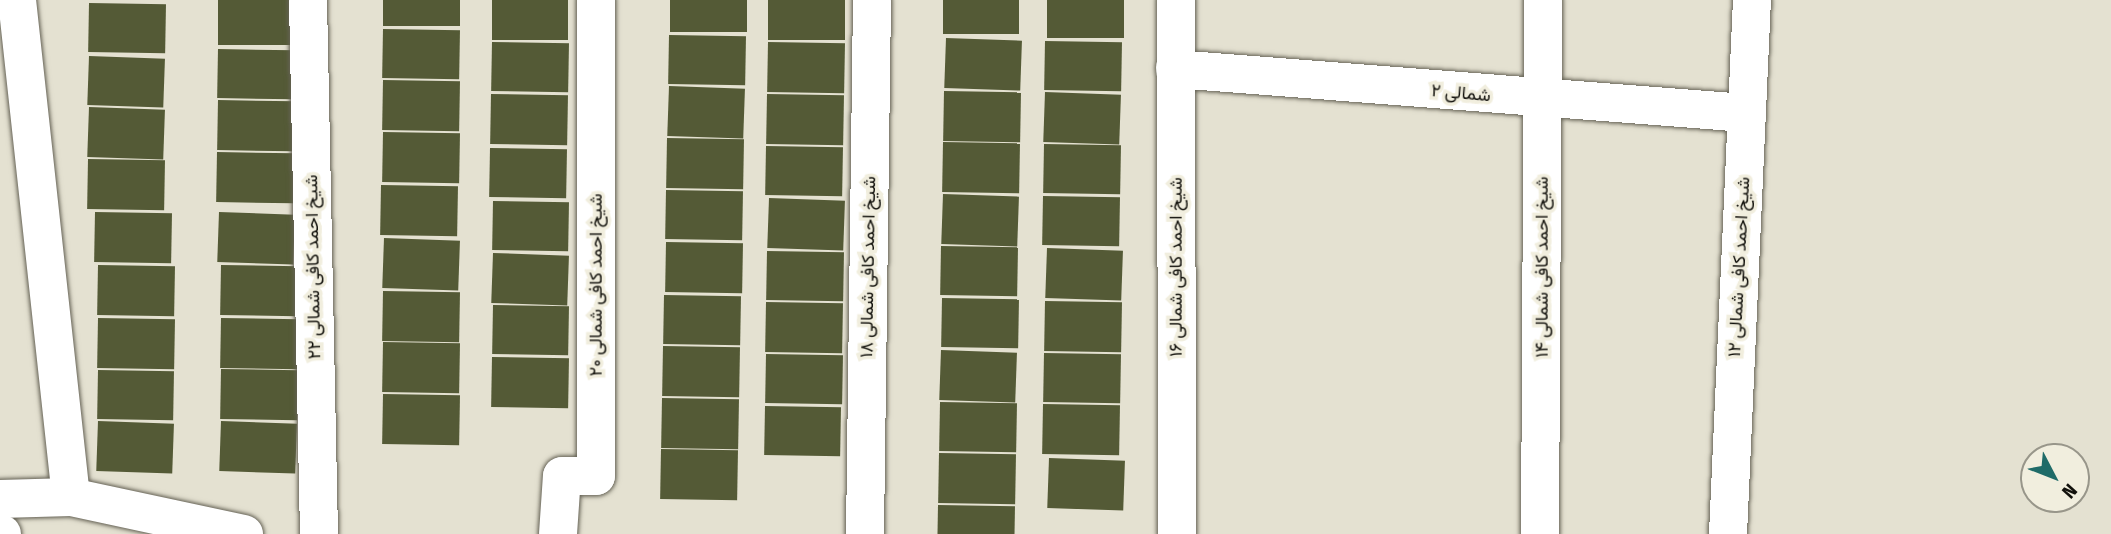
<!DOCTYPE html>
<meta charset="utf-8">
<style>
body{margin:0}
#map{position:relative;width:2111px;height:534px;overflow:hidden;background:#e4e1d1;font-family:"Fira Sans Condensed",Vazirmatn,sans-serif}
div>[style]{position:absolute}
.building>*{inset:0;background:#545a36;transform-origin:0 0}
.roads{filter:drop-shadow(0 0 2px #656255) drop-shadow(0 0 2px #656255)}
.minor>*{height:38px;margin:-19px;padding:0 19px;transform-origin:19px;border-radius:19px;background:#fff}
span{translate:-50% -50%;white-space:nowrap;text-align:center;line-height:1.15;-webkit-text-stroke:7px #f1eede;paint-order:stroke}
.street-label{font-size:18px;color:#12110c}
.north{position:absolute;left:2020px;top:443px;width:70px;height:70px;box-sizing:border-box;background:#f1eede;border:2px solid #98968a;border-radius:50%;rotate:132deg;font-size:19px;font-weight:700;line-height:28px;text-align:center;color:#12110c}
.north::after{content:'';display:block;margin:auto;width:24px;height:32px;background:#1f6b68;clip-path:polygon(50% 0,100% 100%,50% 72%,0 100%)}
</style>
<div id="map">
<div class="building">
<div style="left:218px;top:0;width:77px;height:45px"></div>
<div style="left:383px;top:0;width:77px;height:26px"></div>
<div style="left:492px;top:0;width:76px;height:40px"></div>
<div style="left:670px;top:0;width:77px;height:32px"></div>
<div style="left:768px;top:0;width:77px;height:40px"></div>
<div style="left:943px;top:0;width:76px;height:34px"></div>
<div style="left:1047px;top:0;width:77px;height:38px"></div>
<div style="left:89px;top:3px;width:77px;height:49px;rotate:1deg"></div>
<div style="left:383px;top:29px;width:77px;height:49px;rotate:1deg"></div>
<div style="left:669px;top:35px;width:77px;height:49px;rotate:1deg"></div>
<div style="left:946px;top:38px;width:76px;height:50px;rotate:2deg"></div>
<div style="left:1045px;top:41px;width:77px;height:49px;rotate:1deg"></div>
<div style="left:492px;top:42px;width:77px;height:49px;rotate:1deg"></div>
<div style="left:768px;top:42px;width:77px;height:50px;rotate:1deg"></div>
<div style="left:218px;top:49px;width:77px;height:49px;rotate:1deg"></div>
<div style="left:89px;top:56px;width:76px;height:49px;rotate:2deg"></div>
<div style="left:383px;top:80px;width:77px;height:50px;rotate:1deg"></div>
<div style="left:669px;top:86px;width:76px;height:50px;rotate:2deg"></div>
<div style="left:944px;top:91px;width:77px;height:50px;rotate:1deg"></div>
<div style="left:1045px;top:92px;width:76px;height:50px;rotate:2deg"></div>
<div style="left:491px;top:94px;width:77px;height:50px;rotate:1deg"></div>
<div style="left:767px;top:94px;width:77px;height:50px;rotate:1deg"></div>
<div style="left:218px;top:100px;width:77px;height:50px;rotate:1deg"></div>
<div style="left:89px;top:107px;width:76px;height:50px;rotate:2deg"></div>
<div style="left:383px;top:132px;width:77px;height:50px;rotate:1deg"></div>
<div style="left:667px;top:138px;width:77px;height:50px;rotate:1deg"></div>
<div style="left:943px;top:142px;width:77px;height:50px;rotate:1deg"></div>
<div style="left:1044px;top:144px;width:77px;height:49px;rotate:1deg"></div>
<div style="left:766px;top:146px;width:77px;height:49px;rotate:1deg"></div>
<div style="left:490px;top:148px;width:77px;height:49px;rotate:1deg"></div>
<div style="left:217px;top:152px;width:77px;height:50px;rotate:1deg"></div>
<div style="left:88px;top:159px;width:77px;height:50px;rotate:1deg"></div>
<div style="left:381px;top:185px;width:77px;height:50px;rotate:1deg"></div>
<div style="left:666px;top:190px;width:77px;height:49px;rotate:1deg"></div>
<div style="left:943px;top:194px;width:76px;height:50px;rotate:2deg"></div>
<div style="left:1043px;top:196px;width:77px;height:49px;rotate:1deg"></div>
<div style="left:769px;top:198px;width:76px;height:50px;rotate:2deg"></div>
<div style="left:493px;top:201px;width:76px;height:49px;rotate:1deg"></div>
<div style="left:95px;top:212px;width:77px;height:50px;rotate:1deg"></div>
<div style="left:219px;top:212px;width:76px;height:50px;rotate:2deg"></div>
<div style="left:384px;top:238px;width:76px;height:50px;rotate:2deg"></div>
<div style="left:666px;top:242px;width:77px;height:50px;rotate:1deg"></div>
<div style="left:941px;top:246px;width:77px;height:49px;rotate:1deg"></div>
<div style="left:1047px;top:248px;width:76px;height:50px;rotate:2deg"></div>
<div style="left:767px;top:251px;width:77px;height:49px;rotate:1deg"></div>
<div style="left:493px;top:253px;width:76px;height:50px;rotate:2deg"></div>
<div style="left:98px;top:265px;width:77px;height:50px;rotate:1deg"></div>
<div style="left:221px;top:265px;width:77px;height:50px;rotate:1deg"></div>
<div style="left:383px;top:291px;width:77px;height:50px;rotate:1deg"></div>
<div style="left:664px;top:295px;width:77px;height:49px;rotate:1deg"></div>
<div style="left:942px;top:298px;width:77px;height:49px;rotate:1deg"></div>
<div style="left:1045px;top:301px;width:77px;height:50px;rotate:1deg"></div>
<div style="left:766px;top:302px;width:77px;height:50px;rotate:1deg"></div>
<div style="left:493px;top:305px;width:76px;height:49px;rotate:1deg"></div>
<div style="left:98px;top:318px;width:77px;height:50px;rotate:1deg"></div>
<div style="left:221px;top:318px;width:77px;height:50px;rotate:1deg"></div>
<div style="left:383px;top:342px;width:77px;height:50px;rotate:1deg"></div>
<div style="left:663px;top:346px;width:77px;height:50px;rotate:1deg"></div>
<div style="left:941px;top:350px;width:76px;height:50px;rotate:2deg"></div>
<div style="left:1044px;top:353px;width:77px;height:49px;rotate:1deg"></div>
<div style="left:766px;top:354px;width:77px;height:49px;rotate:1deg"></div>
<div style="left:492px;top:357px;width:77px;height:50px;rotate:1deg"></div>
<div style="left:221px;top:369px;width:77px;height:50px;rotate:1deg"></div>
<div style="left:98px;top:370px;width:76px;height:49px;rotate:1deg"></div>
<div style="left:383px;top:394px;width:77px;height:50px;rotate:1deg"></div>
<div style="left:662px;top:398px;width:77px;height:50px;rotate:1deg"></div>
<div style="left:940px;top:402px;width:77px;height:49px;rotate:1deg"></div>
<div style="left:1043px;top:404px;width:77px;height:50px;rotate:1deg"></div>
<div style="left:765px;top:406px;width:76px;height:49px;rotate:1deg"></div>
<div style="left:98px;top:421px;width:76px;height:50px;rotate:2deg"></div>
<div style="left:221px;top:421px;width:76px;height:50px;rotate:2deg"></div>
<div style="left:661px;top:449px;width:77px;height:50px;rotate:1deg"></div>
<div style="left:939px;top:453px;width:77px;height:50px;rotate:1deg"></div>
<div style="left:1049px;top:458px;width:76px;height:50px;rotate:2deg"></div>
<div style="left:938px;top:505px;width:77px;height:29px;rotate:1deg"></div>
</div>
<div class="roads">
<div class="minor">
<div style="left:17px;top:0;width:500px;rotate:83.8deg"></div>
<div style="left:308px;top:0;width:534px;rotate:88.82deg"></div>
<div style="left:1176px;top:0;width:534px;rotate:89.89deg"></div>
<div style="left:1175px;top:69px;width:573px;rotate:4.41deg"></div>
<div style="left:0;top:499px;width:71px;rotate:-1.6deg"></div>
<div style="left:71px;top:497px;width:177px;rotate:12.1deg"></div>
<div style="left:0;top:534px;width:2px"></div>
<div style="left:558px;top:534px;width:58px;rotate:-86.1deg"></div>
<div style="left:562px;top:476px;width:34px"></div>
<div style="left:596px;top:476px;width:476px;rotate:-90deg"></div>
<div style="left:865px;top:534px;width:534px;rotate:-89.25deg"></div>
<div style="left:1540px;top:534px;width:534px;rotate:-89.68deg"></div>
<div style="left:1728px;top:534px;width:535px;rotate:-87.43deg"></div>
</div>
</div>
<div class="street-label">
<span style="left:1461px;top:93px;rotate:5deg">۲ شمالی</span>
<span style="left:313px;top:267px;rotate:-91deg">شیخ احمد کافی شمالی ۲۲</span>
<span style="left:868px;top:267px;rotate:-89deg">شیخ احمد کافی شمالی ۱۸</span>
<span style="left:1176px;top:267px;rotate:-90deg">شیخ احمد کافی شمالی ۱۶</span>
<span style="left:1542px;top:267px;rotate:-90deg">شیخ احمد کافی شمالی ۱۴</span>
<span style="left:1739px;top:267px;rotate:-87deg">شیخ احمد کافی شمالی ۱۲</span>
<span style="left:596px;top:285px;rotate:-90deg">شیخ احمد کافی شمالی ۲۰</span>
</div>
<div class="north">N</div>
</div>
